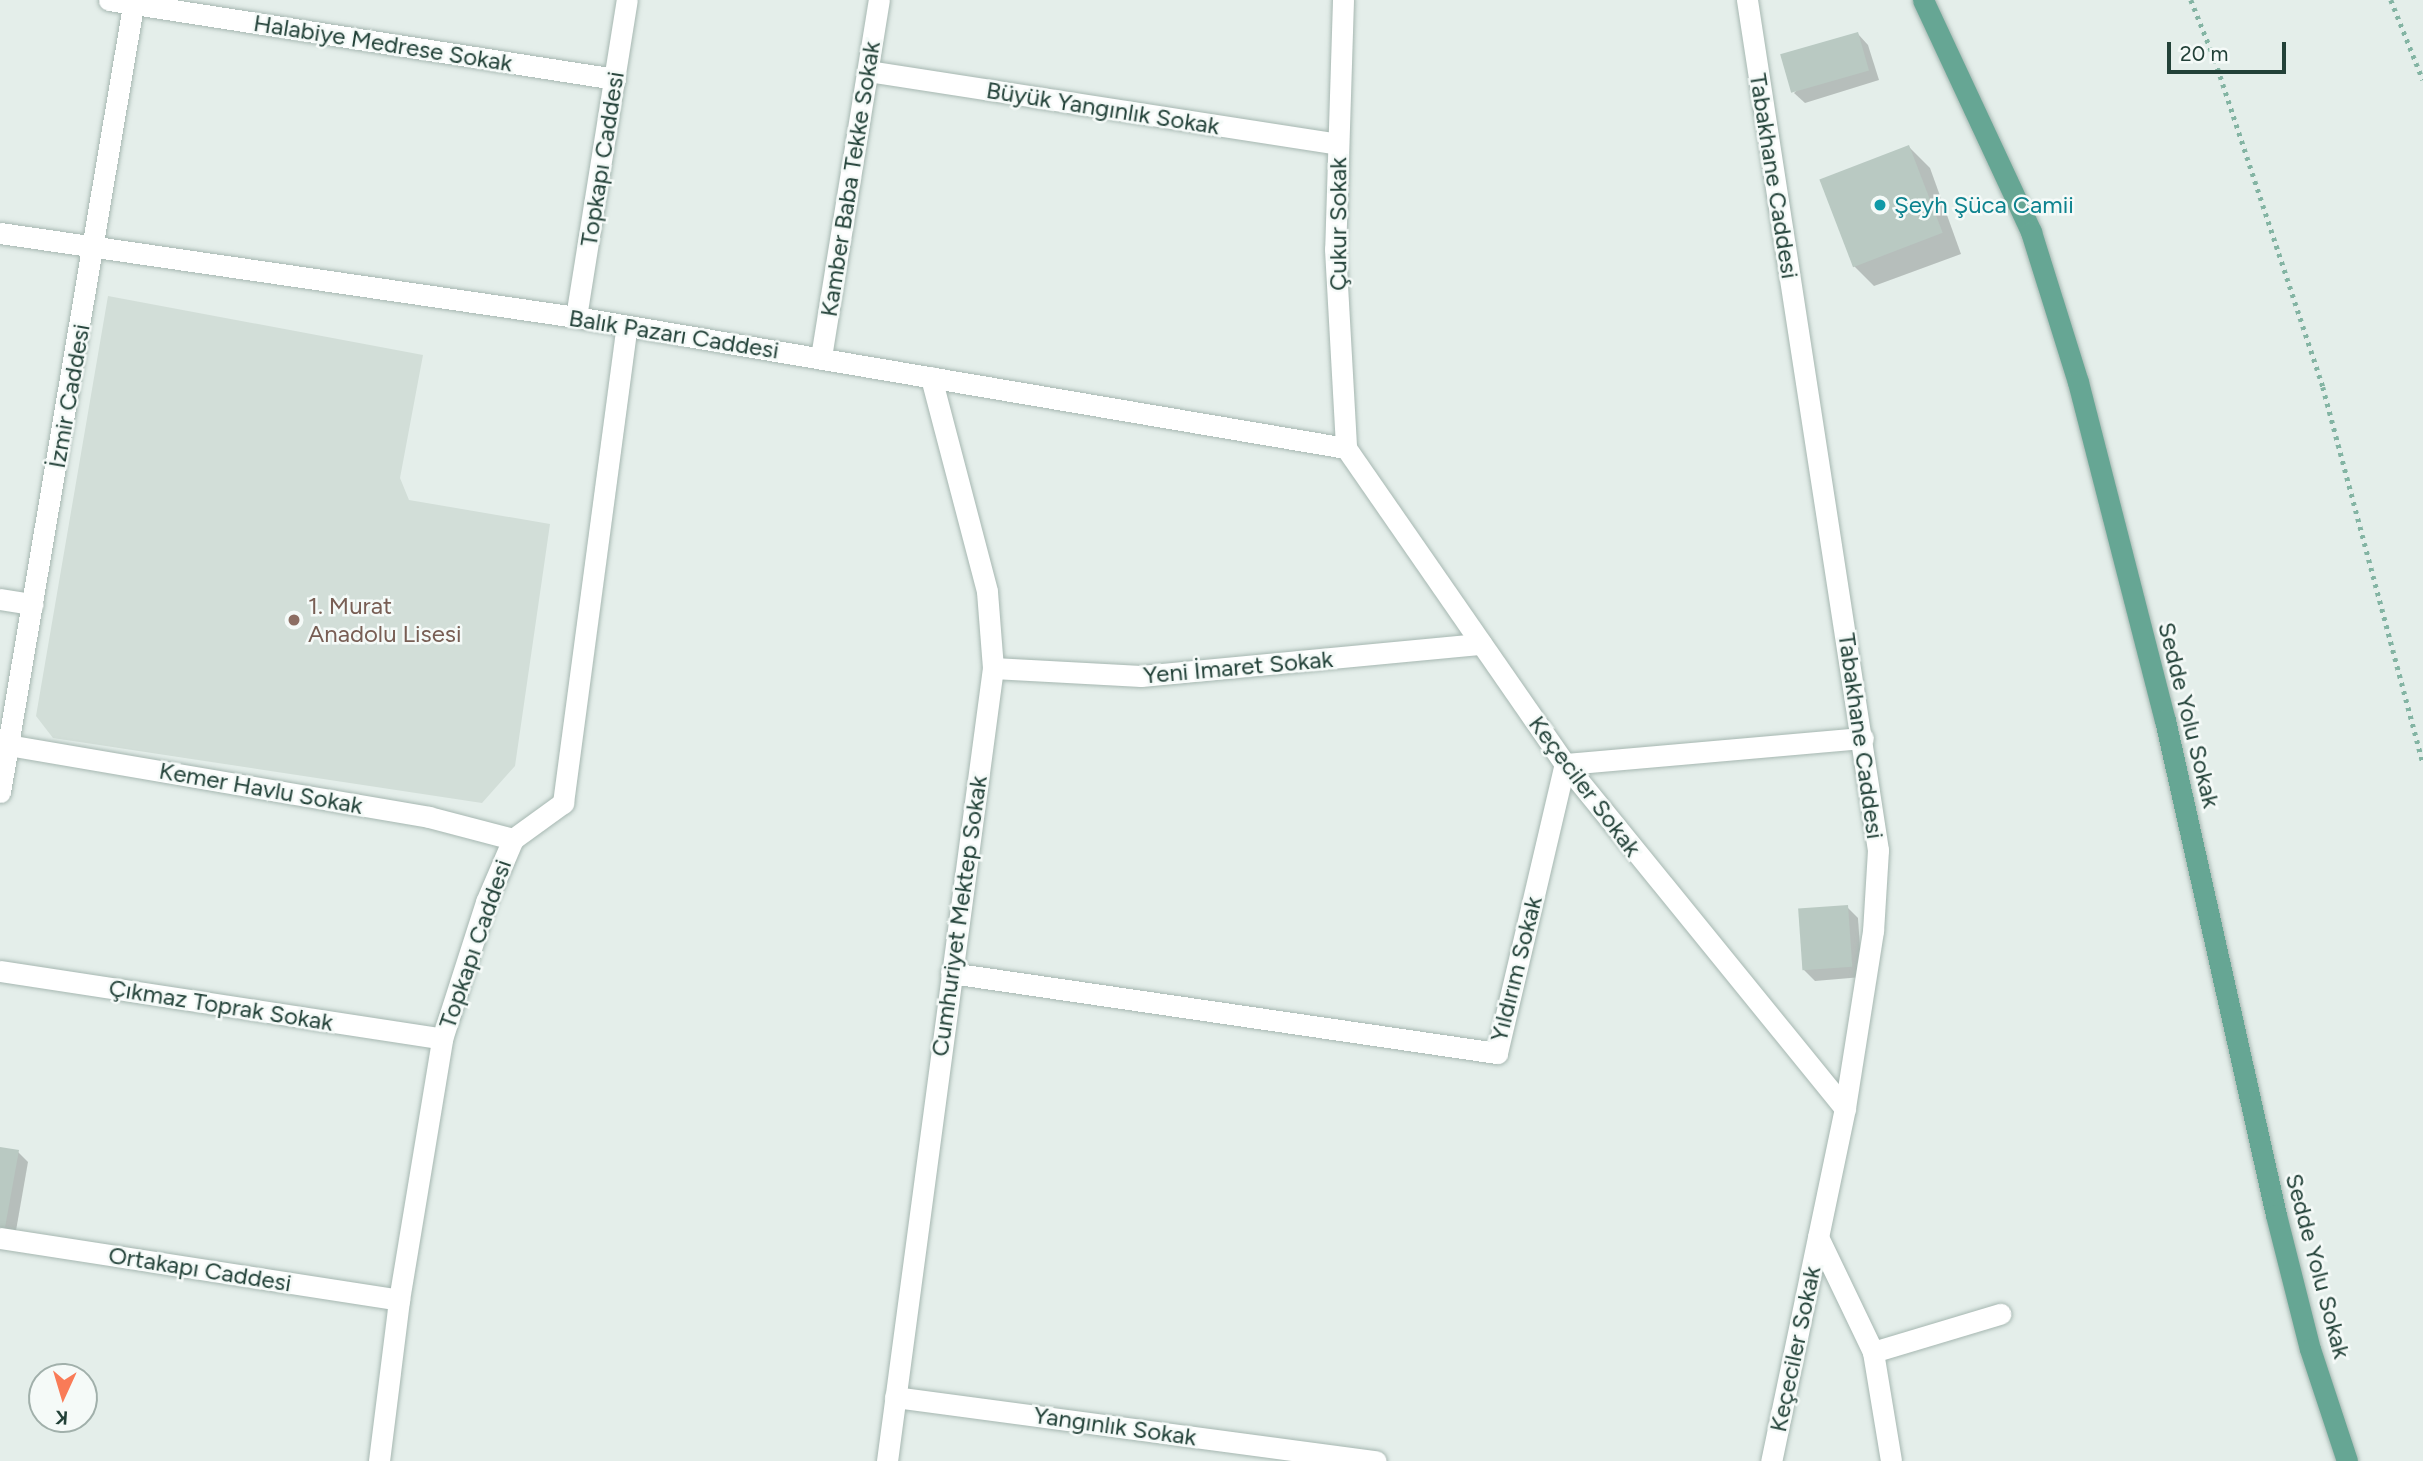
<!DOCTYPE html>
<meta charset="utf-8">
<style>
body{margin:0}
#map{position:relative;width:2423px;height:1461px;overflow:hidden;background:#e4eeea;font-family:Figtree,sans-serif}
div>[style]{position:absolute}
.built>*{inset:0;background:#d2ded8}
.shadow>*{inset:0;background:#0003}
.building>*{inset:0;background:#b9c9c2;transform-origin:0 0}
.path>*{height:4.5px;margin-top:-2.25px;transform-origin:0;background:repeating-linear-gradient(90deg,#83b4a3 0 3.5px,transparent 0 8.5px)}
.roads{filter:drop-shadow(0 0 2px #a6b7b1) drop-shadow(0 0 2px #a6b7b1)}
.minor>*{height:21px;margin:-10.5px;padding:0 10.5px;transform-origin:10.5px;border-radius:10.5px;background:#fff}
.major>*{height:21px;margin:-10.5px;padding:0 10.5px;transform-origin:10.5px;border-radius:10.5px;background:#66a694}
.dots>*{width:19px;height:19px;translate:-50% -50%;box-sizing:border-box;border:4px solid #f5faf8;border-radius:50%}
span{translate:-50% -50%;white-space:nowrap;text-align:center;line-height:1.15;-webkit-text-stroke:5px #f5faf8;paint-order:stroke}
.street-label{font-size:24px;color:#224138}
.culture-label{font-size:24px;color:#0d838f}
.left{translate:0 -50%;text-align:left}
.education-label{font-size:24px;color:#785e54}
.north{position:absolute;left:28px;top:1363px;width:70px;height:70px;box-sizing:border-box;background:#f5faf8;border:2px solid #a1b0ab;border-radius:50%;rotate:184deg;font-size:19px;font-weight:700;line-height:28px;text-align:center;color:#224138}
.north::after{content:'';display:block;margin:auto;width:24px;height:32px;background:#f97b57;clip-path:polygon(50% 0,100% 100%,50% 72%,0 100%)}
.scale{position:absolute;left:2167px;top:42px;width:119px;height:32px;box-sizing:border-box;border:4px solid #224138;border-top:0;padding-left:9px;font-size:21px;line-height:24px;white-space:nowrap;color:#224138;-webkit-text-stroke:5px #f5faf8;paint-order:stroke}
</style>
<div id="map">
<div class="built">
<div style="clip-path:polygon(108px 296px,423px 355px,400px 478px,409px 500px,550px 524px,515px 766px,482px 803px,53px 738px,36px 716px)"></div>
</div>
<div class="shadow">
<div style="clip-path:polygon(1858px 34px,1868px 45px,1879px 80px,1805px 103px,1794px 93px)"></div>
<div style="clip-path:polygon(1909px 147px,1930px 168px,1961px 254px,1874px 286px,1853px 265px)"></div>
<div style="clip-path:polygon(1847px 907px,1858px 918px,1862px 977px,1815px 981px,1804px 970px)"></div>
<div style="clip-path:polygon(0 1149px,18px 1152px,28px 1162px,14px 1242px,0 1241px)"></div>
</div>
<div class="building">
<div style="left:1858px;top:32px;width:40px;height:81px;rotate:74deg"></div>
<div style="left:1909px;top:145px;width:94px;height:96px;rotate:69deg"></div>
<div style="left:1848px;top:905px;width:62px;height:50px;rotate:86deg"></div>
<div style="clip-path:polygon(0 1147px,19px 1150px,4px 1233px,0 1232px)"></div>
</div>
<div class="path">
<div style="left:2191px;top:0;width:65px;rotate:68.2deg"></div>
<div style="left:2215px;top:60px;width:344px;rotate:71.7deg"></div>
<div style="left:2323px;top:387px;width:388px;rotate:75.1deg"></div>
<div style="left:2391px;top:0;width:86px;rotate:68.2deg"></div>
</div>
<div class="roads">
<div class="minor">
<div style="left:109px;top:0;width:512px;rotate:8.87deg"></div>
<div style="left:1343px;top:0;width:249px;rotate:91.8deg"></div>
<div style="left:1335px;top:249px;width:199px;rotate:86.8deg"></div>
<div style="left:1747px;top:0;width:860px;rotate:81.24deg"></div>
<div style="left:1878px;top:850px;width:81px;rotate:93.5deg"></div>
<div style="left:1873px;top:931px;width:179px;rotate:99deg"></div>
<div style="left:1845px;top:1108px;width:361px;rotate:101.8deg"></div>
<div style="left:868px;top:71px;width:475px;rotate:8.8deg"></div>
<div style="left:0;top:233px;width:582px;rotate:8.3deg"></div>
<div style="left:576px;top:317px;width:781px;rotate:9.66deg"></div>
<div style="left:576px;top:317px;width:321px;rotate:-80.9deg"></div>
<div style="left:821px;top:357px;width:362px;rotate:-80.8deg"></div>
<div style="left:1346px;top:448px;width:384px;rotate:55.3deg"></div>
<div style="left:1565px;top:764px;width:444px;rotate:50.9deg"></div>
<div style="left:0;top:599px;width:33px;rotate:9deg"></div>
<div style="left:993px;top:668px;width:148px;rotate:3.1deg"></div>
<div style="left:1141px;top:676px;width:342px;rotate:-5.4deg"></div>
<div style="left:8px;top:745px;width:427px;rotate:9.7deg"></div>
<div style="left:429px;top:817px;width:87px;rotate:14.7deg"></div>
<div style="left:0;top:792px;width:803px;rotate:-80.4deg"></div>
<div style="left:0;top:971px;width:447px;rotate:8.7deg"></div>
<div style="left:951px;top:973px;width:552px;rotate:8.34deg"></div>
<div style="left:1497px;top:1053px;width:297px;rotate:-76.8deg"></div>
<div style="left:1565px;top:764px;width:299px;rotate:-5deg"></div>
<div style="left:1818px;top:1237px;width:127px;rotate:64.4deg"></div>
<div style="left:1873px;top:1352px;width:110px;rotate:80.6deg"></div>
<div style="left:0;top:1238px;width:404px;rotate:8.8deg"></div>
<div style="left:1873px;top:1352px;width:133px;rotate:-16.7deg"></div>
<div style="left:895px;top:1397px;width:485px;rotate:7.6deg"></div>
<div style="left:379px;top:1461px;width:162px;rotate:-82.9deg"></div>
<div style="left:399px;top:1300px;width:265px;rotate:-80.6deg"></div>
<div style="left:442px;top:1039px;width:144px;rotate:-72.2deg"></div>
<div style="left:486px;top:902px;width:69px;rotate:-66.8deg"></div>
<div style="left:513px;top:839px;width:62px;rotate:-35.8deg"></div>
<div style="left:563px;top:803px;width:481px;rotate:-82.4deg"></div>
<div style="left:887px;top:1461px;width:800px;rotate:-82.39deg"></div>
<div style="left:993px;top:668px;width:77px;rotate:-94.5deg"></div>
<div style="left:987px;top:591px;width:221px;rotate:-104.7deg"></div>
</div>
<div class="major">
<div style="left:1923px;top:0;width:256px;rotate:65deg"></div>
<div style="left:2031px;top:232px;width:157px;rotate:72.6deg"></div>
<div style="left:2078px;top:382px;width:349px;rotate:75.6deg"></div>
<div style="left:2165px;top:720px;width:507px;rotate:77.36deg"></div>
<div style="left:2276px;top:1215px;width:138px;rotate:75.8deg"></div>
<div style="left:2310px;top:1349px;width:118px;rotate:71.7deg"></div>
</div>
</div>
<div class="dots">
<div style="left:1880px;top:205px;background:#0f9aa8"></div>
<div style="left:294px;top:620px;background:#8d6e63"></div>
</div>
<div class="street-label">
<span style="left:383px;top:43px;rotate:9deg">Halabiye Medrese Sokak</span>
<span style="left:1103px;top:108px;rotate:9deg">Büyük Yangınlık Sokak</span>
<span style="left:602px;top:159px;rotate:-81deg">Topkapı Caddesi</span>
<span style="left:1774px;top:176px;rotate:81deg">Tabakhane Caddesi</span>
<span style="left:850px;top:179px;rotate:-81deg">Kamber Baba Tekke Sokak</span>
<span style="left:1338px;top:224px;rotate:-90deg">Çukur Sokak</span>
<span style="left:674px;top:334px;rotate:9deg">Balık Pazarı Caddesi</span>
<span style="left:69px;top:396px;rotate:-80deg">İzmir Caddesi</span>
<span style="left:1238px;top:667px;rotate:-5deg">Yeni İmaret Sokak</span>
<span style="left:2189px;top:715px;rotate:76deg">Sedde Yolu Sokak</span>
<span style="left:1861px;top:736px;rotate:82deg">Tabakhane Caddesi</span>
<span style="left:1585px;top:786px;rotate:53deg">Keçeciler Sokak</span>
<span style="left:261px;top:788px;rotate:10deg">Kemer Havlu Sokak</span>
<span style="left:959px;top:916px;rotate:-82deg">Cumhuriyet Mektep Sokak</span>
<span style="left:475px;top:944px;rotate:-71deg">Topkapı Caddesi</span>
<span style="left:1516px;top:969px;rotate:-76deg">Yıldırım Sokak</span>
<span style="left:221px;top:1005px;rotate:9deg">Çıkmaz Toprak Sokak</span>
<span style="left:2318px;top:1266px;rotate:75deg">Sedde Yolu Sokak</span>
<span style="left:200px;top:1269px;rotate:9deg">Ortakapı Caddesi</span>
<span style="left:1795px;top:1349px;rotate:-78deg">Keçeciler Sokak</span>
<span style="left:1115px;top:1426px;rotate:8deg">Yangınlık Sokak</span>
</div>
<div class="culture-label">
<span class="left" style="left:1894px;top:205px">Şeyh Şüca Camii</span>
</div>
<div class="education-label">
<span class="left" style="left:308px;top:620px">1. Murat<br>Anadolu Lisesi</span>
</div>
<div class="north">K</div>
<div class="scale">20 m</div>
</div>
